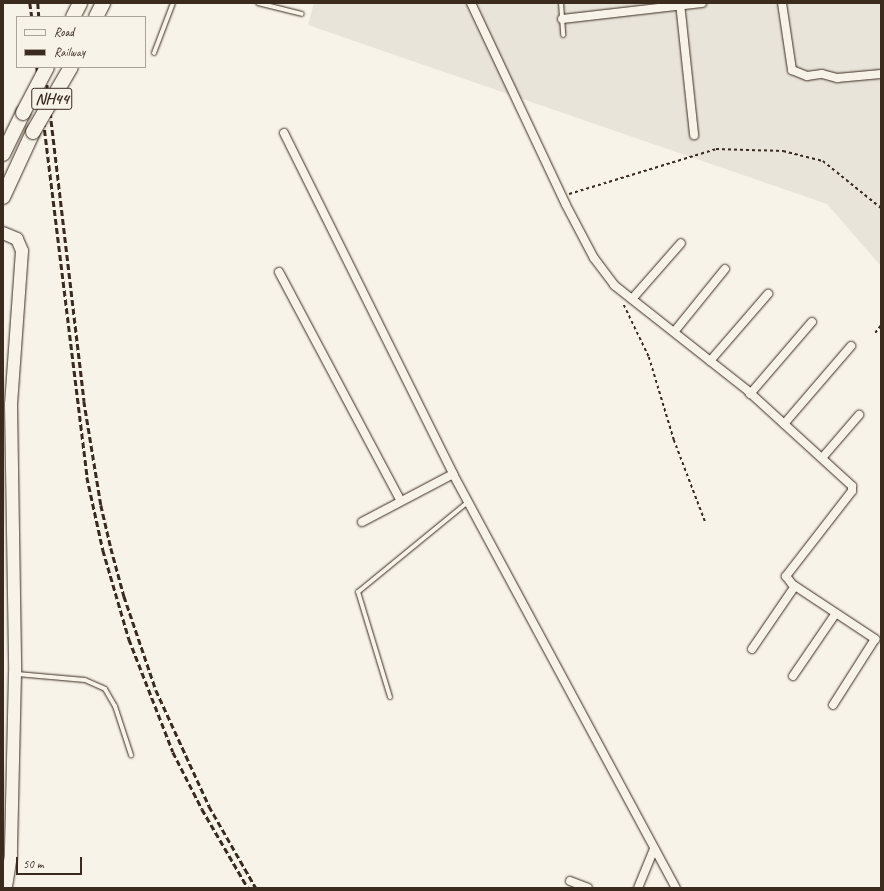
<!DOCTYPE html>
<style>
body{margin:0}
#map{position:relative;width:884px;height:891px;overflow:hidden;background:#f7f3e8;font-family:Caveat,sans-serif}
div>[style]{position:absolute}
.built>*{inset:0;background:#e9e4d9}
.path>*{height:1.5px;margin-top:-0.75px;transform-origin:0;background:repeating-linear-gradient(90deg,#3b2a1e 0 3px,transparent 0 6px)}
.roads{filter:drop-shadow(0 0 1px #3b2a1e) drop-shadow(0 0 1px #3b2a1e)}
.service>*{height:4px;margin:-2px;padding:0 2px;transform-origin:2px;border-radius:2px;background:#f7f3e8}
.minor>*{height:8px;margin:-4px;padding:0 4px;transform-origin:4px;border-radius:4px;background:#f7f3e8}
.secondary>*{height:12px;margin:-6px;padding:0 6px;transform-origin:6px;border-radius:6px;background:#f7f3e8}
.trunk>*{height:14px;margin:-7px;padding:0 7px;transform-origin:7px;border-radius:7px;background:#f7f3e8}
.rail>*{height:2.5px;margin-top:-1.25px;transform-origin:0;background:repeating-linear-gradient(90deg,#3b2a1e 0 6px,transparent 0 9px)}
.bridges{filter:drop-shadow(0 0 1px #3b2a1e) drop-shadow(0 0 1px #3b2a1e)}
.trunk-bridge>*{height:14px;margin:-7px;padding:0 7px;transform-origin:7px;border-radius:7px;background:#f7f3e8}
span{translate:-50% -50%;white-space:nowrap;text-align:center;line-height:1.15;-webkit-text-stroke:3px #f7f3e8;paint-order:stroke}
.shield-label span{padding:1px 3px;background:#f7f3e8;border:1px solid;border-radius:3px;-webkit-text-stroke-width:0}
.shield-label{font-size:16px;color:#3b2a1e;font-weight:700}
.frame{position:absolute;inset:0;border:4px solid #3b2a1e;pointer-events:none}
.legend{position:absolute;left:16px;top:16px;width:130px;height:52px;box-sizing:border-box;background:#f7f3e8;border:1px solid #aca397;margin:0;padding:5px 7px;list-style:none;font-size:12px;color:#3b2a1e}
.legend li{display:flex;align-items:center;gap:8px;height:20px}
.legend b{width:20px;border:1px solid #aca397}
.scale{position:absolute;left:16px;top:857px;width:66px;height:18px;box-sizing:border-box;border:2px solid #3b2a1e;border-top:0;padding-left:5px;font-size:12px;line-height:14px;white-space:nowrap;color:#3b2a1e;-webkit-text-stroke:3px #f7f3e8;paint-order:stroke}
</style>
<div id="map">
<div class="built">
<div style="clip-path:polygon(314px 3px,881px 3px,881px 266px,827px 204px,308px 25px)"></div>
</div>
<div class="path">
<div style="left:569px;top:194px;width:154px;rotate:-17deg"></div>
<div style="left:716px;top:149px;width:67px;rotate:1.7deg"></div>
<div style="left:783px;top:151px;width:41px;rotate:14deg"></div>
<div style="left:823px;top:161px;width:75px;rotate:39deg"></div>
<div style="left:624px;top:305px;width:58px;rotate:64.3deg"></div>
<div style="left:649px;top:357px;width:87px;rotate:73.2deg"></div>
<div style="left:674px;top:440px;width:90px;rotate:69.1deg"></div>
<div style="left:875px;top:333px;width:10px;rotate:-53deg"></div>
</div>
<div class="roads">
<div class="service">
<div style="left:258px;top:3px;width:45px;rotate:14deg"></div>
<div style="left:561px;top:3px;width:32px;rotate:86deg"></div>
<div style="left:154px;top:53px;width:53px;rotate:-69.2deg"></div>
<div style="left:17px;top:674px;width:68px;rotate:5deg"></div>
<div style="left:85px;top:680px;width:22px;rotate:24deg"></div>
<div style="left:105px;top:689px;width:20px;rotate:60deg"></div>
<div style="left:115px;top:706px;width:52px;rotate:71.9deg"></div>
<div style="left:390px;top:697px;width:110px;rotate:-106.9deg"></div>
<div style="left:358px;top:592px;width:142px;rotate:-39.3deg"></div>
</div>
<div class="minor">
<div style="left:471px;top:3px;width:223px;rotate:64.8deg"></div>
<div style="left:566px;top:205px;width:60px;rotate:62.2deg"></div>
<div style="left:594px;top:258px;width:34px;rotate:53deg"></div>
<div style="left:614px;top:285px;width:171px;rotate:38.3deg"></div>
<div style="left:748px;top:391px;width:141px;rotate:42.4deg"></div>
<div style="left:852px;top:486px;width:5px;rotate:90deg"></div>
<div style="left:852px;top:491px;width:108px;rotate:127.8deg"></div>
<div style="left:786px;top:576px;width:10px;rotate:53deg"></div>
<div style="left:792px;top:584px;width:100px;rotate:33.5deg"></div>
<div style="left:875px;top:639px;width:78px;rotate:122.5deg"></div>
<div style="left:680px;top:3px;width:133px;rotate:83.9deg"></div>
<div style="left:782px;top:3px;width:68px;rotate:81.5deg"></div>
<div style="left:792px;top:70px;width:16px;rotate:22deg"></div>
<div style="left:807px;top:76px;width:15px;rotate:-8deg"></div>
<div style="left:822px;top:74px;width:16px;rotate:15deg"></div>
<div style="left:837px;top:78px;width:44px;rotate:-5.2deg"></div>
<div style="left:562px;top:19px;width:141px;rotate:-6.5deg"></div>
<div style="left:284px;top:133px;width:381px;rotate:63.6deg"></div>
<div style="left:453px;top:474px;width:470px;rotate:61.7deg"></div>
<div style="left:279px;top:272px;width:259px;rotate:62deg"></div>
<div style="left:632px;top:299px;width:74px;rotate:-48.8deg"></div>
<div style="left:674px;top:332px;width:81px;rotate:-51deg"></div>
<div style="left:710px;top:361px;width:89px;rotate:-49.1deg"></div>
<div style="left:750px;top:394px;width:95px;rotate:-49.3deg"></div>
<div style="left:784px;top:424px;width:103px;rotate:-49.3deg"></div>
<div style="left:822px;top:458px;width:57px;rotate:-49.3deg"></div>
<div style="left:362px;top:522px;width:103px;rotate:-27.8deg"></div>
<div style="left:752px;top:649px;width:76px;rotate:-55.7deg"></div>
<div style="left:793px;top:676px;width:76px;rotate:-55.7deg"></div>
<div style="left:570px;top:881px;width:19px;rotate:21deg"></div>
<div style="left:638px;top:888px;width:42px;rotate:-67.7deg"></div>
</div>
<div class="secondary">
<div style="left:3px;top:233px;width:15px;rotate:23deg"></div>
<div style="left:17px;top:239px;width:13px;rotate:67deg"></div>
<div style="left:22px;top:251px;width:153px;rotate:94.1deg"></div>
<div style="left:11px;top:404px;width:269px;rotate:89.1deg"></div>
<div style="left:15px;top:673px;width:182px;rotate:91.3deg"></div>
<div style="left:11px;top:855px;width:33px;rotate:99deg"></div>
</div>
<div class="trunk">
<div style="left:73px;top:17px;width:16px;rotate:-63deg"></div>
<div style="left:96px;top:17px;width:16px;rotate:-63deg"></div>
<div style="left:3px;top:154px;width:46px;rotate:-64deg"></div>
<div style="left:3px;top:197px;width:72px;rotate:-65.2deg"></div>
</div>
</div>
<div class="rail">
<div style="left:30px;top:3px;width:14px;rotate:82deg"></div>
<div style="left:38px;top:3px;width:14px;rotate:86deg"></div>
<div style="left:37px;top:67px;width:413px;rotate:83deg"></div>
<div style="left:87px;top:477px;width:75px;rotate:77.6deg"></div>
<div style="left:103px;top:550px;width:93px;rotate:73.7deg"></div>
<div style="left:129px;top:639px;width:121px;rotate:68.7deg"></div>
<div style="left:173px;top:752px;width:64px;rotate:63deg"></div>
<div style="left:202px;top:809px;width:91px;rotate:59.8deg"></div>
<div style="left:45px;top:67px;width:336px;rotate:83.3deg"></div>
<div style="left:84px;top:401px;width:105px;rotate:80.7deg"></div>
<div style="left:101px;top:505px;width:44px;rotate:76.9deg"></div>
<div style="left:111px;top:548px;width:50px;rotate:74.8deg"></div>
<div style="left:124px;top:596px;width:99px;rotate:71.2deg"></div>
<div style="left:156px;top:690px;width:128px;rotate:65.4deg"></div>
<div style="left:209px;top:806px;width:95px;rotate:60.2deg"></div>
</div>
<div class="bridges">
<div class="trunk-bridge">
<div style="left:23px;top:113px;width:52px;rotate:-62.4deg"></div>
<div style="left:33px;top:132px;width:75px;rotate:-59.7deg"></div>
</div>
</div>
<div class="shield-label">
<span style="left:52px;top:99px">NH44</span>
</div>
<div class="frame"></div>
<ul class="legend">
<li><b style="height:5px;background:#f7f3e8"></b>Road</li>
<li><b style="height:5px;background:#3b2a1e"></b>Railway</li>
</ul>
<div class="scale">50 m</div>
</div>
